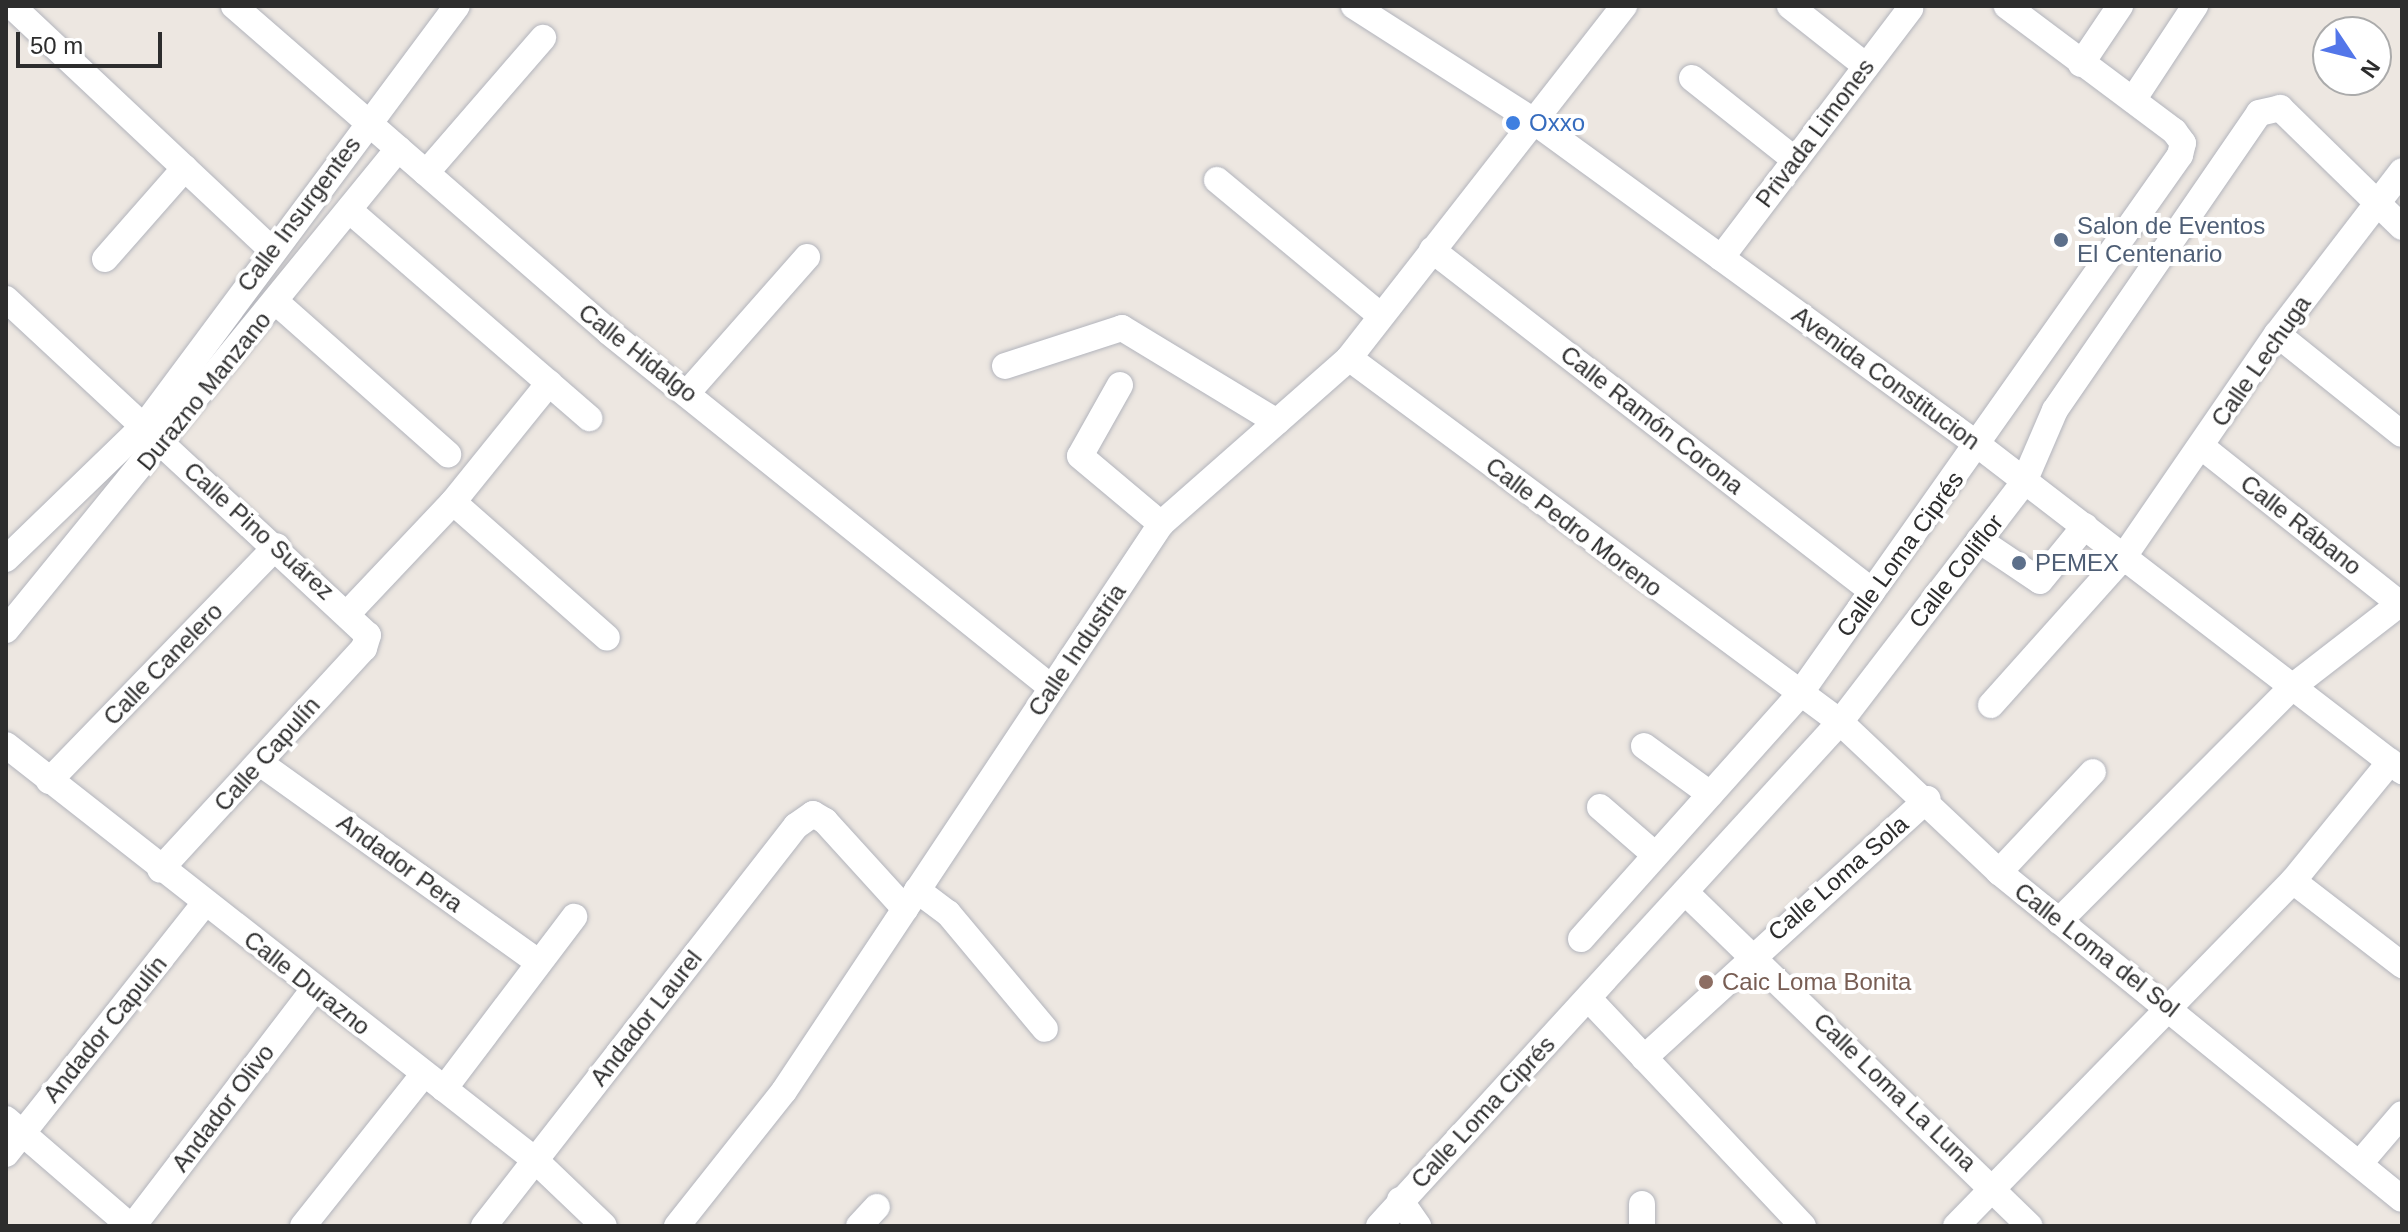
<!DOCTYPE html>
<meta charset="utf-8">
<style>
body{margin:0}
#map{position:relative;width:2408px;height:1232px;overflow:hidden;background:#ede7e1;font-family:Helvetica,sans-serif}
div>[style]{position:absolute}
.roads{filter:drop-shadow(0 0 2px #b2b4bc) drop-shadow(0 0 2px #b2b4bc)}
.minor>*{height:26px;margin:-13px;padding:0 13px;transform-origin:13px;border-radius:13px;background:#fff}
.dots>*{width:22px;height:22px;translate:-50% -50%;box-sizing:border-box;border:4px solid #fff;border-radius:50%}
span{translate:-50% -50%;white-space:nowrap;text-align:center;line-height:1.15;-webkit-text-stroke:8px #fff;paint-order:stroke}
.shop-label{font-size:24px;color:#366cbe}
.left{translate:0 -50%;text-align:left}
.street-label{font-size:24px;color:#2d2d2d}
.service-label{font-size:24px;color:#4e5e75}
.education-label{font-size:24px;color:#785e54}
.frame{position:absolute;inset:0;border:8px solid #2d2d2d;pointer-events:none}
.north{position:absolute;left:2312px;top:16px;width:80px;height:80px;box-sizing:border-box;background:#fff;border:2px solid #ababab;border-radius:50%;rotate:125deg;font-size:22px;font-weight:700;line-height:32px;text-align:center;color:#2d2d2d}
.north::after{content:'';display:block;margin:auto;width:28px;height:36px;background:#5376e9;clip-path:polygon(50% 0,100% 100%,50% 72%,0 100%)}
.scale{position:absolute;left:16px;top:32px;width:146px;height:36px;box-sizing:border-box;border:4px solid #2d2d2d;border-top:0;padding-left:10px;font-size:24px;line-height:28px;white-space:nowrap;color:#2d2d2d;-webkit-text-stroke:6px #fff;paint-order:stroke}
</style>
<div id="map">
<div class="roads">
<div class="minor">
<div style="left:12px;top:6px;width:355px;rotate:43.2deg"></div>
<div style="left:234px;top:6px;width:497px;rotate:41deg"></div>
<div style="left:609px;top:332px;width:568px;rotate:38.79deg"></div>
<div style="left:1354px;top:6px;width:211px;rotate:32.6deg"></div>
<div style="left:1532px;top:120px;width:552px;rotate:36.08deg"></div>
<div style="left:1978px;top:445px;width:535px;rotate:37.56deg"></div>
<div style="left:1790px;top:6px;width:97px;rotate:38.3deg"></div>
<div style="left:2081px;top:64px;width:70px;rotate:-56.1deg"></div>
<div style="left:1692px;top:78px;width:132px;rotate:38.5deg"></div>
<div style="left:2133px;top:100px;width:113px;rotate:-56.6deg"></div>
<div style="left:426px;top:173px;width:179px;rotate:-49.1deg"></div>
<div style="left:1217px;top:180px;width:213px;rotate:39.7deg"></div>
<div style="left:349px;top:210px;width:318px;rotate:40.9deg"></div>
<div style="left:1432px;top:250px;width:557px;rotate:37.78deg"></div>
<div style="left:1721px;top:258px;width:313px;rotate:-52.8deg"></div>
<div style="left:105px;top:259px;width:121px;rotate:-48.7deg"></div>
<div style="left:6px;top:299px;width:494px;rotate:42.9deg"></div>
<div style="left:368px;top:635px;width:14px;rotate:107deg"></div>
<div style="left:364px;top:648px;width:301px;rotate:132.6deg"></div>
<div style="left:276px;top:302px;width:230px;rotate:41.5deg"></div>
<div style="left:2277px;top:334px;width:160px;rotate:38.7deg"></div>
<div style="left:1349px;top:358px;width:611px;rotate:36.55deg"></div>
<div style="left:1840px;top:722px;width:219px;rotate:43.3deg"></div>
<div style="left:1999px;top:872px;width:519px;rotate:39.06deg"></div>
<div style="left:1005px;top:366px;width:123px;rotate:-18deg"></div>
<div style="left:1122px;top:328px;width:181px;rotate:31.2deg"></div>
<div style="left:1120px;top:385px;width:81px;rotate:119.4deg"></div>
<div style="left:1080px;top:456px;width:106px;rotate:40deg"></div>
<div style="left:688px;top:392px;width:180px;rotate:-48.6deg"></div>
<div style="left:2202px;top:447px;width:253px;rotate:38.4deg"></div>
<div style="left:453px;top:502px;width:205px;rotate:41.4deg"></div>
<div style="left:1979px;top:540px;width:73px;rotate:33.9deg"></div>
<div style="left:2040px;top:581px;width:71px;rotate:-50.7deg"></div>
<div style="left:6px;top:559px;width:193px;rotate:-44deg"></div>
<div style="left:145px;top:425px;width:522px;rotate:-53.33deg"></div>
<div style="left:349px;top:612px;width:151px;rotate:-46.6deg"></div>
<div style="left:453px;top:502px;width:153px;rotate:-51.1deg"></div>
<div style="left:6px;top:630px;width:621px;rotate:-50.82deg"></div>
<div style="left:1991px;top:705px;width:201px;rotate:-48.2deg"></div>
<div style="left:2125px;top:555px;width:268px;rotate:-55.5deg"></div>
<div style="left:2277px;top:334px;width:205px;rotate:-52.5deg"></div>
<div style="left:6px;top:745px;width:672px;rotate:38.11deg"></div>
<div style="left:535px;top:1160px;width:95px;rotate:43.7deg"></div>
<div style="left:1644px;top:746px;width:82px;rotate:36deg"></div>
<div style="left:260px;top:763px;width:343px;rotate:35.6deg"></div>
<div style="left:49px;top:781px;width:327px;rotate:-45.9deg"></div>
<div style="left:1600px;top:807px;width:70px;rotate:41deg"></div>
<div style="left:1999px;top:872px;width:137px;rotate:-46.8deg"></div>
<div style="left:2293px;top:881px;width:138px;rotate:37.6deg"></div>
<div style="left:917px;top:890px;width:39px;rotate:37deg"></div>
<div style="left:948px;top:913px;width:151px;rotate:50.1deg"></div>
<div style="left:1687px;top:894px;width:477px;rotate:44.1deg"></div>
<div style="left:2059px;top:921px;width:330px;rotate:-45.1deg"></div>
<div style="left:2292px;top:687px;width:139px;rotate:-37.7deg"></div>
<div style="left:1581px;top:939px;width:327px;rotate:-48.2deg"></div>
<div style="left:1799px;top:695px;width:661px;rotate:-54.79deg"></div>
<div style="left:2180px;top:155px;width:12px;rotate:-76deg"></div>
<div style="left:2183px;top:143px;width:15px;rotate:-127deg"></div>
<div style="left:2174px;top:131px;width:209px;rotate:-143.2deg"></div>
<div style="left:1589px;top:999px;width:312px;rotate:46.7deg"></div>
<div style="left:1644px;top:1058px;width:384px;rotate:-42.4deg"></div>
<div style="left:444px;top:1089px;width:216px;rotate:-52.9deg"></div>
<div style="left:6px;top:1119px;width:164px;rotate:40.8deg"></div>
<div style="left:6px;top:1154px;width:319px;rotate:-51.6deg"></div>
<div style="left:2361px;top:1162px;width:63px;rotate:-49.5deg"></div>
<div style="left:1400px;top:1200px;width:32px;rotate:55deg"></div>
<div style="left:133px;top:1226px;width:298px;rotate:-52.6deg"></div>
<div style="left:303px;top:1226px;width:194px;rotate:-51.5deg"></div>
<div style="left:484px;top:1226px;width:507px;rotate:-52.05deg"></div>
<div style="left:796px;top:826px;width:21px;rotate:-35deg"></div>
<div style="left:813px;top:814px;width:14px;rotate:30deg"></div>
<div style="left:825px;top:821px;width:119px;rotate:47.7deg"></div>
<div style="left:677px;top:1226px;width:172px;rotate:-51.6deg"></div>
<div style="left:784px;top:1091px;width:681px;rotate:-56.38deg"></div>
<div style="left:1161px;top:524px;width:251px;rotate:-41.4deg"></div>
<div style="left:1349px;top:358px;width:447px;rotate:-52deg"></div>
<div style="left:859px;top:1226px;width:26px;rotate:-47deg"></div>
<div style="left:1379px;top:1226px;width:683px;rotate:-47.55deg"></div>
<div style="left:1840px;top:722px;width:302px;rotate:-52.5deg"></div>
<div style="left:2024px;top:482px;width:78px;rotate:-66.7deg"></div>
<div style="left:2055px;top:410px;width:360px;rotate:-55.5deg"></div>
<div style="left:2259px;top:113px;width:22px;rotate:-13deg"></div>
<div style="left:2280px;top:108px;width:170px;rotate:44.3deg"></div>
<div style="left:1642px;top:1226px;width:22px;rotate:-90deg"></div>
<div style="left:1956px;top:1226px;width:482px;rotate:-45.7deg"></div>
<div style="left:2293px;top:881px;width:154px;rotate:-50.8deg"></div>
</div>
</div>
<div class="dots">
<div style="left:1513px;top:123px;background:#3f7fe0"></div>
<div style="left:2061px;top:240px;background:#5c6f8a"></div>
<div style="left:2019px;top:563px;background:#5c6f8a"></div>
<div style="left:1706px;top:982px;background:#8d6e63"></div>
</div>
<div class="shop-label">
<span class="left" style="left:1529px;top:123px">Oxxo</span>
</div>
<div class="street-label">
<span style="left:1815px;top:133px;rotate:-53deg">Privada Limones</span>
<span style="left:299px;top:214px;rotate:-53deg">Calle Insurgentes</span>
<span style="left:638px;top:353px;rotate:38deg">Calle Hidalgo</span>
<span style="left:2261px;top:361px;rotate:-55deg">Calle Lechuga</span>
<span style="left:1886px;top:378px;rotate:36deg">Avenida Constitucion</span>
<span style="left:204px;top:391px;rotate:-51deg">Durazno Manzano</span>
<span style="left:1652px;top:420px;rotate:38deg">Calle Ramón Corona</span>
<span style="left:2301px;top:525px;rotate:38deg">Calle Rábano</span>
<span style="left:1574px;top:527px;rotate:37deg">Calle Pedro Moreno</span>
<span style="left:259px;top:531px;rotate:42deg">Calle Pino Suárez</span>
<span style="left:1900px;top:554px;rotate:-54deg">Calle Loma Ciprés</span>
<span style="left:1956px;top:571px;rotate:-52deg">Calle Coliflor</span>
<span style="left:1077px;top:650px;rotate:-56deg">Calle Industria</span>
<span style="left:163px;top:664px;rotate:-46deg">Calle Canelero</span>
<span style="left:267px;top:754px;rotate:-48deg">Calle Capulín</span>
<span style="left:400px;top:863px;rotate:36deg">Andador Pera</span>
<span style="left:1838px;top:878px;rotate:-41deg">Calle Loma Sola</span>
<span style="left:2097px;top:950px;rotate:38deg">Calle Loma del Sol</span>
<span style="left:307px;top:983px;rotate:38deg">Calle Durazno</span>
<span style="left:646px;top:1018px;rotate:-52deg">Andador Laurel</span>
<span style="left:105px;top:1029px;rotate:-51deg">Andador Capulín</span>
<span style="left:1895px;top:1092px;rotate:44deg">Calle Loma La Luna</span>
<span style="left:223px;top:1108px;rotate:-53deg">Andador Olivo</span>
<span style="left:1483px;top:1112px;rotate:-47deg">Calle Loma Ciprés</span>
</div>
<div class="service-label">
<span class="left" style="left:2077px;top:240px">Salon de Eventos<br>El Centenario</span>
<span class="left" style="left:2035px;top:563px">PEMEX</span>
</div>
<div class="education-label">
<span class="left" style="left:1722px;top:982px">Caic Loma Bonita</span>
</div>
<div class="frame"></div>
<div class="north">N</div>
<div class="scale">50 m</div>
</div>
